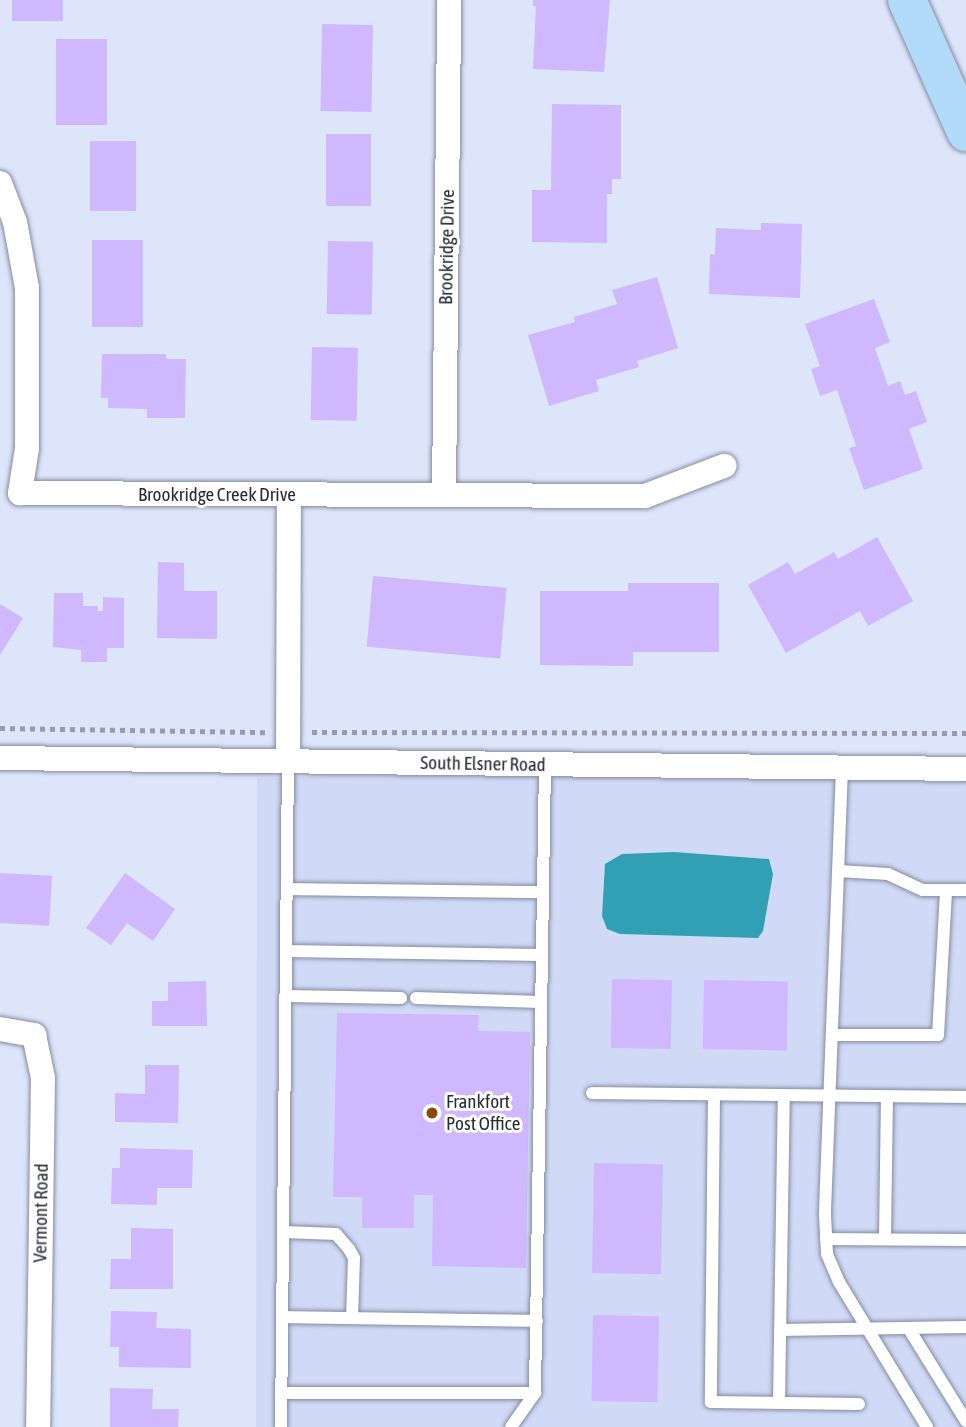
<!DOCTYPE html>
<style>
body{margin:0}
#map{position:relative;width:966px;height:1427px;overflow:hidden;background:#dde5fb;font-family:"Asap Condensed",sans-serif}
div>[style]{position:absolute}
.built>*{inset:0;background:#d0d9f6}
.water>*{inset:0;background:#31a0b4}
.building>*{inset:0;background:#d0b8ff;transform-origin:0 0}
.path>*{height:4.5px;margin-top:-2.25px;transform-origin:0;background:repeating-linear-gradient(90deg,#979cad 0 5px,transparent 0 10px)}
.roads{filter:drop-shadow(0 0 2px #858ca0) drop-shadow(0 0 2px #858ca0)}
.lane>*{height:12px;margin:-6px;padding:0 6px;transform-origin:6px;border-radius:6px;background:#fff}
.street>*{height:24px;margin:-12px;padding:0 12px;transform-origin:12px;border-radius:12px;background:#fff}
.primary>*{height:38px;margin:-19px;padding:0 19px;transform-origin:19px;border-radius:19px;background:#b2dbf9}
.dots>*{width:19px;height:19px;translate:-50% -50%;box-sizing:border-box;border:4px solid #fff;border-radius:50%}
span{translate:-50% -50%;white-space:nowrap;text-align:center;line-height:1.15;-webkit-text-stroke:6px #fff;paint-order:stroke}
.street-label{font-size:19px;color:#292b34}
.poi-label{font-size:19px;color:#292b34}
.left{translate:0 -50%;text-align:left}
</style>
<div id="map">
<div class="built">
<div style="clip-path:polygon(557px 772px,966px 779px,966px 1427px,256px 1427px,257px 778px)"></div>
</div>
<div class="water">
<div style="clip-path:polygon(674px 852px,769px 859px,773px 874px,763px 931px,758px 938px,620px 934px,607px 929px,602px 916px,605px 864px,622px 854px)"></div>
</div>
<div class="building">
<div style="left:12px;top:0;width:51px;height:21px"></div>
<div style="clip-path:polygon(533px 0,610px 0,604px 72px,533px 69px,536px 6px,533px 6px)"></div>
<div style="left:322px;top:24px;width:51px;height:87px;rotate:1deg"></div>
<div style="left:56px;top:39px;width:51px;height:86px"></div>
<div style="clip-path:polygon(552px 104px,621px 105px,621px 179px,612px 179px,612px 194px,607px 194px,607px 243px,532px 242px,532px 190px,551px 190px)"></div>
<div style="left:326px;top:134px;width:45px;height:72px"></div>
<div style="left:90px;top:141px;width:46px;height:70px"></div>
<div style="clip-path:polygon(761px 223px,802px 224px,800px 298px,709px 294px,710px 254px,715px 255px,716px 228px,761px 230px)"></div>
<div style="left:92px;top:240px;width:51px;height:87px"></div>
<div style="left:328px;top:241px;width:45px;height:73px;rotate:1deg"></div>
<div style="clip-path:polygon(657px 277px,678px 348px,637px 361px,639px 367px,596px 380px,599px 391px,549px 406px,528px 335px,575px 322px,574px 317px,617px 304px,612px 290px)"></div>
<div style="clip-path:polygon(874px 299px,890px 342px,875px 348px,888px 386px,900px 381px,905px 395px,916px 391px,927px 422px,909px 429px,923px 469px,864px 490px,849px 448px,856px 446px,837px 390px,820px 396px,811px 369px,820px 366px,805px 324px)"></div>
<div style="left:312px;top:347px;width:46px;height:73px;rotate:1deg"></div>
<div style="clip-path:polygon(102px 354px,166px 354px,166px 359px,186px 359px,185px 418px,147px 418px,147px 409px,108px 408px,108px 398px,101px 398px)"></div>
<div style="clip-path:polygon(877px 537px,913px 601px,868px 626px,860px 611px,786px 653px,748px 585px,788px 562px,795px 574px,834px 552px,838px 559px)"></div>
<div style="clip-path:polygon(158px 562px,184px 563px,184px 591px,217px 591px,217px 639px,157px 638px)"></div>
<div style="left:373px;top:576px;width:134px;height:71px;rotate:5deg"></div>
<div style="clip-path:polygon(628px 583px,719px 583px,719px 652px,633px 652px,633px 666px,540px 665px,540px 591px,628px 591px)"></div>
<div style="clip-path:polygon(54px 593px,83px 593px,83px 606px,98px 606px,98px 611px,103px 611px,103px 597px,124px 598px,124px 648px,107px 648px,107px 662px,81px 662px,81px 650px,53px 647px)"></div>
<div style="clip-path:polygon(0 604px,23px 618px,0 655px)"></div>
<div style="left:0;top:873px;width:52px;height:50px;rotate:3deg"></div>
<div style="clip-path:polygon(125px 873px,175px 909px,153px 941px,127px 923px,111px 945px,86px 928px)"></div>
<div style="left:612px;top:979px;width:60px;height:69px;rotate:1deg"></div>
<div style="left:704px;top:980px;width:84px;height:69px;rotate:1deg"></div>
<div style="clip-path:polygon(206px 981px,207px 1026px,152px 1026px,152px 1001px,168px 1001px,168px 982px)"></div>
<div style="clip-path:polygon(337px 1013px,479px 1015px,478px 1031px,530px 1032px,526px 1268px,432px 1266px,433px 1195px,414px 1195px,414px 1228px,362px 1228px,362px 1197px,333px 1197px)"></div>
<div style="clip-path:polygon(145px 1065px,179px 1065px,178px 1123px,115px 1122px,115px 1093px,145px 1094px)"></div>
<div style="clip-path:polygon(120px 1148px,193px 1150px,192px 1188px,157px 1188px,157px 1205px,111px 1204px,112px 1168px,120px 1168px)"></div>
<div style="left:594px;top:1163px;width:69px;height:110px;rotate:1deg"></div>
<div style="clip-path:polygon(131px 1228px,173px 1229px,173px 1289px,110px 1289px,111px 1259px,131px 1259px)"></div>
<div style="clip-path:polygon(111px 1311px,157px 1312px,156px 1328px,191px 1329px,191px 1368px,119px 1367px,119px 1347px,110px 1347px)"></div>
<div style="left:593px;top:1315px;width:66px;height:86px;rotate:1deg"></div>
<div style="clip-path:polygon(110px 1388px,153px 1389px,152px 1409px,179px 1409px,178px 1427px,110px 1427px)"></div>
</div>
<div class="path">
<div style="left:0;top:728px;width:265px;rotate:0.9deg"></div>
<div style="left:312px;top:732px;width:654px;rotate:0.09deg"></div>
</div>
<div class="roads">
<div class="lane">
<div style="left:842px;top:768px;width:447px;rotate:92.2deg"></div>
<div style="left:825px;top:1215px;width:39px;rotate:87deg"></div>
<div style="left:827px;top:1254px;width:30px;rotate:67deg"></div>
<div style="left:839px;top:1282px;width:170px;rotate:58.7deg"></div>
<div style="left:838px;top:871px;width:50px;rotate:3.4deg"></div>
<div style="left:888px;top:874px;width:38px;rotate:25deg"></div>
<div style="left:923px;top:890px;width:43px"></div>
<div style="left:287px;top:889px;width:256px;rotate:0.7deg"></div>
<div style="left:286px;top:951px;width:256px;rotate:0.9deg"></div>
<div style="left:285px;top:996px;width:116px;rotate:1deg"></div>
<div style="left:416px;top:998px;width:125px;rotate:1.8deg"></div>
<div style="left:832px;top:1035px;width:106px"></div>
<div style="left:938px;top:1035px;width:145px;rotate:-86.8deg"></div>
<div style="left:592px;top:1093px;width:374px;rotate:0.6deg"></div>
<div style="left:714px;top:1095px;width:307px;rotate:90.6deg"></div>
<div style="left:711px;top:1402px;width:148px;rotate:0.8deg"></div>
<div style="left:284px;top:1232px;width:52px;rotate:2.2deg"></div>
<div style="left:336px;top:1234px;width:20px;rotate:49deg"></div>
<div style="left:349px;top:1249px;width:10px;rotate:61deg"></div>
<div style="left:354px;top:1258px;width:60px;rotate:91.9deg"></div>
<div style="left:885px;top:1238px;width:141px;rotate:-89.2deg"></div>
<div style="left:826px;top:1239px;width:140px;rotate:0.4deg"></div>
<div style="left:283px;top:1317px;width:254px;rotate:0.9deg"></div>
<div style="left:909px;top:1329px;width:108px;rotate:58.2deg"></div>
<div style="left:780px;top:1330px;width:186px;rotate:-0.9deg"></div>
<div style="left:281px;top:1393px;width:254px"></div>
<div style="left:779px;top:1402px;width:306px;rotate:-89.1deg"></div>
<div style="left:281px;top:1427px;width:666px;rotate:-89.4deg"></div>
<div style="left:511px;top:1427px;width:42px;rotate:-54.8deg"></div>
<div style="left:535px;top:1393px;width:629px;rotate:-89.09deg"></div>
</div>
<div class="street">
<div style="left:0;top:183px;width:42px;rotate:69deg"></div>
<div style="left:15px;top:222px;width:67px;rotate:79.7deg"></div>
<div style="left:27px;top:288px;width:160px;rotate:90deg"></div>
<div style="left:27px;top:448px;width:46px;rotate:98.8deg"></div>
<div style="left:20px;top:493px;width:625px;rotate:0.28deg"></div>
<div style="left:645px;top:496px;width:85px;rotate:-20.8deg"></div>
<div style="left:444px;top:495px;width:495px;rotate:-89.4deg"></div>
<div style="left:0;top:758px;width:966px;rotate:0.65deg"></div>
<div style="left:288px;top:761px;width:266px;rotate:-89.8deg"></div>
<div style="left:0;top:1029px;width:35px;rotate:10deg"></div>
<div style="left:34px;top:1035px;width:44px;rotate:78.2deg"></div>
<div style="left:43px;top:1078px;width:349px;rotate:90.8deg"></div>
</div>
<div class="primary">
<div style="left:907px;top:0;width:145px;rotate:65.9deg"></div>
</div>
</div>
<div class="dots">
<div style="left:432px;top:1113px;background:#88480e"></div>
</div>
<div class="street-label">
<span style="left:447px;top:247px;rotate:-89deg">Brookridge Drive</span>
<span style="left:217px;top:495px">Brookridge Creek Drive</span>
<span style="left:483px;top:764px;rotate:1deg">South Elsner Road</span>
<span style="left:41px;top:1213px;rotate:-89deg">Vermont Road</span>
</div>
<div class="poi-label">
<span class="left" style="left:446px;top:1113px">Frankfort<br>Post Office</span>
</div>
</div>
